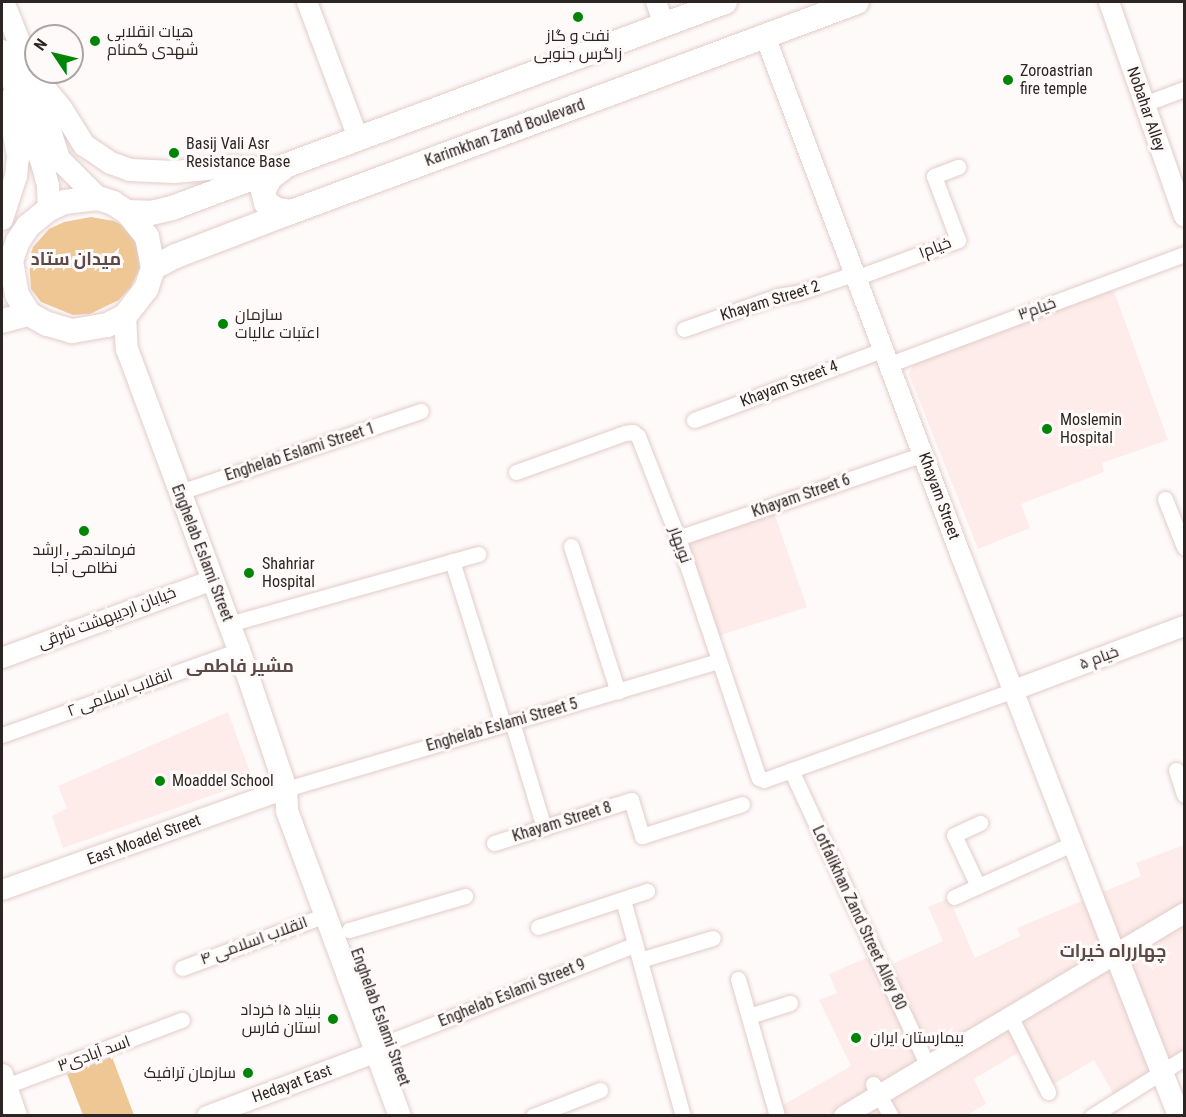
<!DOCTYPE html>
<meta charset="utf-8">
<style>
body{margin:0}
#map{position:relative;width:1186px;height:1117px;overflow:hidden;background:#fffafa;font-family:"Roboto Condensed",Cairo,sans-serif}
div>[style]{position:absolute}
.built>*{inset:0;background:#fdece9}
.green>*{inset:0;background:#efc794}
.roads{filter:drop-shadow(0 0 2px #e1cdca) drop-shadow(0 0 2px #e1cdca)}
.minor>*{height:15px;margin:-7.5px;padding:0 7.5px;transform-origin:7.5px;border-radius:7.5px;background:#fff}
.tertiary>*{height:20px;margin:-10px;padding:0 10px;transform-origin:10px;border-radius:10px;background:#fff}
.secondary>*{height:22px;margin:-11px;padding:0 11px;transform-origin:11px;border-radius:11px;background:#fff}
.primary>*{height:24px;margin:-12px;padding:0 12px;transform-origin:12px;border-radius:12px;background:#fff}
.dots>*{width:16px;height:16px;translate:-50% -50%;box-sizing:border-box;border:3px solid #fffafa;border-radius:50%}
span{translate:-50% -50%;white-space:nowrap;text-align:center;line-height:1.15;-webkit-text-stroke:6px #fffafa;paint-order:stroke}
.poi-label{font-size:16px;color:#2d2524}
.left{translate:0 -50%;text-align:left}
.right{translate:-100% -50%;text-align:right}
.street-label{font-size:16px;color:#2d2524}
.neighbourhood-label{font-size:18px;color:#5b4a48;font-weight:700}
.frame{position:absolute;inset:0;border:3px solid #2d2524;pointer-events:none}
.north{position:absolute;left:24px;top:24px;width:60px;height:60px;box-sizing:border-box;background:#fffafa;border:2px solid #aba5a4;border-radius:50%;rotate:305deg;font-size:16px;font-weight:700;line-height:24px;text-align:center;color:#2d2524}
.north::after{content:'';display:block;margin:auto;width:21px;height:27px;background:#008507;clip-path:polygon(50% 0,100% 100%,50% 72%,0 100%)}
</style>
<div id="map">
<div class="built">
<div style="clip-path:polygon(1112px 286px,1168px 440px,1102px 463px,1104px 472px,1021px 504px,1030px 528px,978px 549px,909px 374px,915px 360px)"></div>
<div style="clip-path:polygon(774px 513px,807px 607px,715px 637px,687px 544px,690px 541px)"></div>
<div style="clip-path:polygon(228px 712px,251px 775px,247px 783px,63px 848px,52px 816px,67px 808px,58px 786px)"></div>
<div style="clip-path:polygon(1184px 845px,1184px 1059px,1115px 1097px,1094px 1060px,1047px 1088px,1025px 1049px,974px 1079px,986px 1104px,967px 1115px,752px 1116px,778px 1108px,851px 1066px,819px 1000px,837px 993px,829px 974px,869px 957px,888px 966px,943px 941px,928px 907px,949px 898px,975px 958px,1020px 936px,1017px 928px,1141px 876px,1136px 863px)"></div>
</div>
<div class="green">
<div style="clip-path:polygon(91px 217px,114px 221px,126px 227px,138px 240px,140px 268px,131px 287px,119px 300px,90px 314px,73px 315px,41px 302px,31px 289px,29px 260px,33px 247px,49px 229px,64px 222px)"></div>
<div style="clip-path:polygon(112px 1057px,134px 1115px,83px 1115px,67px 1074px)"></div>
</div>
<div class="roads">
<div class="minor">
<div style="left:1144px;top:104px;width:43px;rotate:-20.6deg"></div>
<div style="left:858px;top:277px;width:107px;rotate:-20.3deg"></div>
<div style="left:958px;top:240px;width:68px;rotate:-110.6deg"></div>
<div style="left:934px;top:176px;width:26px;rotate:-21deg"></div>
<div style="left:684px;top:329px;width:100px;rotate:-19.3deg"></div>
<div style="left:778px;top:296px;width:19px;rotate:-9deg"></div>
<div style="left:797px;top:293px;width:62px;rotate:-18.7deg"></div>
<div style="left:890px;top:364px;width:314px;rotate:-20.5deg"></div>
<div style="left:694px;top:420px;width:204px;rotate:-20.4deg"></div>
<div style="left:516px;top:472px;width:116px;rotate:-19.7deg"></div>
<div style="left:625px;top:433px;width:8px;rotate:-7deg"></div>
<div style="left:633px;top:432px;width:6px;rotate:39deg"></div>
<div style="left:638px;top:436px;width:110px;rotate:68.6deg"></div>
<div style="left:678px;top:538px;width:253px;rotate:71.4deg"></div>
<div style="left:759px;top:778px;width:5px;rotate:22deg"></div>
<div style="left:764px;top:780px;width:266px;rotate:-19.8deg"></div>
<div style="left:180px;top:492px;width:254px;rotate:-18.6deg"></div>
<div style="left:1165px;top:499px;width:52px;rotate:68.4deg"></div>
<div style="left:678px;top:538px;width:260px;rotate:-18.9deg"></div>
<div style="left:571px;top:546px;width:153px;rotate:72.2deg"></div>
<div style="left:452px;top:561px;width:171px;rotate:72.6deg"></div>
<div style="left:229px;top:624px;width:259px;rotate:-15.7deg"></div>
<div style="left:512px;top:722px;width:111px;rotate:73.2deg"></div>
<div style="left:2px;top:735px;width:252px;rotate:-19.7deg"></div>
<div style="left:791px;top:770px;width:327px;rotate:65.2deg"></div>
<div style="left:1176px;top:770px;width:26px;rotate:72deg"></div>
<div style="left:286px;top:789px;width:451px;rotate:-16.5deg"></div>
<div style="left:494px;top:843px;width:144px;rotate:-17.4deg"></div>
<div style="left:631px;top:800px;width:38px;rotate:73deg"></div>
<div style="left:642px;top:836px;width:105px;rotate:-17.7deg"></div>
<div style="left:978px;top:886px;width:56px;rotate:-115.2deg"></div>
<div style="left:954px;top:835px;width:29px;rotate:-25deg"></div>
<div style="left:954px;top:897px;width:129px;rotate:-24.2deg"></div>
<div style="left:623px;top:900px;width:224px;rotate:74.5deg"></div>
<div style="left:538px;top:927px;width:115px;rotate:-18.3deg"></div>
<div style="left:349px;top:930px;width:121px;rotate:-16.3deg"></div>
<div style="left:640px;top:960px;width:76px;rotate:-16.8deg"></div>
<div style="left:182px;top:968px;width:153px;rotate:-20.2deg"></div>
<div style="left:738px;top:979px;width:142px;rotate:74.1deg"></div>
<div style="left:749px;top:1016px;width:43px;rotate:-17.6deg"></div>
<div style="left:1011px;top:1018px;width:83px;rotate:63.4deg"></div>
<div style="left:389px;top:1042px;width:264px;rotate:-21.6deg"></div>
<div style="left:873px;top:1084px;width:37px;rotate:61deg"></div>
<div style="left:6px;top:1086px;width:188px;rotate:-20.6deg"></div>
<div style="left:533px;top:1116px;width:72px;rotate:-21.2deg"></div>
<div style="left:1092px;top:1116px;width:109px;rotate:-32.2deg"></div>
</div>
<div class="tertiary">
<div style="left:307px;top:2px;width:145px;rotate:69.4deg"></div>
<div style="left:656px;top:2px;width:23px;rotate:70deg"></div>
<div style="left:1109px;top:2px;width:227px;rotate:70.7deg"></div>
<div style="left:765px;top:36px;width:556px;rotate:69.35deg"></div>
<div style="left:961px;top:556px;width:428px;rotate:68.8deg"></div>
<div style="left:2px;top:658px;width:225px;rotate:-20.3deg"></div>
<div style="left:1014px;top:690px;width:182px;rotate:-20.6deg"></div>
<div style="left:2px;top:890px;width:301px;rotate:-19.6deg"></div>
<div style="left:207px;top:1116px;width:182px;rotate:-20.6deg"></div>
<div style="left:844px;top:1116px;width:396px;rotate:-30.8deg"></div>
</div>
<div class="secondary">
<div style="left:3px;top:2px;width:77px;rotate:67.8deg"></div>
<div style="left:32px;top:73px;width:90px;rotate:72.6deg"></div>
<div style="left:59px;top:159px;width:55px;rotate:45deg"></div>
<div style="left:2px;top:51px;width:122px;rotate:70.4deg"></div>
<div style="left:43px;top:166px;width:21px;rotate:76deg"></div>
<div style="left:48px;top:186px;width:23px;rotate:88deg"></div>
<div style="left:32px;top:73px;width:45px;rotate:50.4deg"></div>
<div style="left:61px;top:108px;width:44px;rotate:58.1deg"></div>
<div style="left:84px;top:145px;width:32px;rotate:34deg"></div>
<div style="left:111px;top:163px;width:20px;rotate:20deg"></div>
<div style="left:130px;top:170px;width:44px;rotate:2.6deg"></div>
<div style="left:174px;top:172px;width:55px;rotate:-5.2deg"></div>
<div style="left:229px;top:167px;width:48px;rotate:2.4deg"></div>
<div style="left:2px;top:219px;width:45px;rotate:-72deg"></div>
<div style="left:16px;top:176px;width:20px;rotate:-84deg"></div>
<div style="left:18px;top:156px;width:32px;rotate:-101deg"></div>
<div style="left:12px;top:125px;width:25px;rotate:-108deg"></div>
<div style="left:125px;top:316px;width:33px;rotate:87deg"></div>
<div style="left:127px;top:349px;width:321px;rotate:69.6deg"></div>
<div style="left:239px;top:650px;width:147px;rotate:71.3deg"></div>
<div style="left:286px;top:789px;width:22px;rotate:87deg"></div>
<div style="left:287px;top:811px;width:325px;rotate:69.7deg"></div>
<div style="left:1116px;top:955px;width:173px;rotate:68.6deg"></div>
<div style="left:2px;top:1075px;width:43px;rotate:71.1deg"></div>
</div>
<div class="primary">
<div style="left:282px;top:169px;width:15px;rotate:143deg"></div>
<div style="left:270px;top:178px;width:15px;rotate:118deg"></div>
<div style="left:263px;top:191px;width:12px;rotate:76deg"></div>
<div style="left:266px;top:203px;width:13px;rotate:32deg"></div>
<div style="left:277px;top:210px;width:14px;rotate:8deg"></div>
<div style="left:98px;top:198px;width:16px;rotate:18deg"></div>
<div style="left:113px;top:203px;width:17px;rotate:33deg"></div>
<div style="left:127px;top:212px;width:32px;rotate:51deg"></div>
<div style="left:147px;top:237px;width:32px;rotate:79deg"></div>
<div style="left:153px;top:268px;width:22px;rotate:108deg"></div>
<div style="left:146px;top:289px;width:34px;rotate:128deg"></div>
<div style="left:125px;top:316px;width:20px;rotate:153deg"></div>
<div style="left:107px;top:325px;width:36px;rotate:170deg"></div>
<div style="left:72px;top:331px;width:26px;rotate:-164deg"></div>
<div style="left:47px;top:324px;width:21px;rotate:-151deg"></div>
<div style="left:29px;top:314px;width:22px;rotate:-122deg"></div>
<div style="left:17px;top:295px;width:35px;rotate:-100deg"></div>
<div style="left:11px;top:261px;width:21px;rotate:-71deg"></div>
<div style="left:18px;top:241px;width:18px;rotate:-56deg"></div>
<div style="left:28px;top:226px;width:27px;rotate:-39deg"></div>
<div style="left:49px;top:209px;width:17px;rotate:-24deg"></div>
<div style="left:65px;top:202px;width:33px;rotate:-7deg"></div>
<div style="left:127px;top:212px;width:24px;rotate:2deg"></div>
<div style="left:151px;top:213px;width:22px;rotate:-13deg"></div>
<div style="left:172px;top:208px;width:590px;rotate:-20.43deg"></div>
<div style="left:153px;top:268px;width:26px;rotate:-28deg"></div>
<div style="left:176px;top:256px;width:115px;rotate:-21deg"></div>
<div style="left:283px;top:215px;width:612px;rotate:-20.36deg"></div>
<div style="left:2px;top:321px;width:28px;rotate:-15deg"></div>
</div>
</div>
<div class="dots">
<div style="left:578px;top:17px;background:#008507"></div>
<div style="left:95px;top:41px;background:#008507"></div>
<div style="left:1008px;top:80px;background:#008507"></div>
<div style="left:174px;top:153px;background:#008507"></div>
<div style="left:223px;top:324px;background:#008507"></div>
<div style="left:1047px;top:429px;background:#008507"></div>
<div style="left:84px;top:531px;background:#008507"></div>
<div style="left:249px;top:573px;background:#008507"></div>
<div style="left:160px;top:781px;background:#008507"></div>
<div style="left:333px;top:1019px;background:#008507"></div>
<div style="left:856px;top:1038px;background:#008507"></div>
<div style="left:248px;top:1073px;background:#008507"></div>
</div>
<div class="poi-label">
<span class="left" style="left:107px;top:41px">هیات انقلابی<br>شهدی گمنام</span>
<span style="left:578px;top:45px">نفت و گاز<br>زاگرس جنوبی</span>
<span class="left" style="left:1020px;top:80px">Zoroastrian<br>fire temple</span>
<span class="left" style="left:186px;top:153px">Basij Vali Asr<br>Resistance Base</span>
<span class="left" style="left:235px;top:324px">سازمان<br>اعتبات عالیات</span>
<span class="left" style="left:1060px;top:429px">Moslemin<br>Hospital</span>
<span style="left:84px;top:559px">فرماندهی ارشد<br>نظامی آجا</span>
<span class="left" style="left:262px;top:573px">Shahriar<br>Hospital</span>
<span class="left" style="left:172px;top:781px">Moaddel School</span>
<span class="right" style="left:321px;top:1019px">بنیاد ۱۵ خرداد<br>استان فارس</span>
<span class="left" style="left:870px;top:1038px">بیمارستان ایران</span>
<span class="right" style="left:236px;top:1073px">سازمان ترافیک</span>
</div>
<div class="street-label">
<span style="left:1146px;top:109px;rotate:71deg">Nobahar Alley</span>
<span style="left:505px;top:133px;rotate:-20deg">Karimkhan Zand Boulevard</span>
<span style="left:935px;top:248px;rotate:-21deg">۱خیام</span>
<span style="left:770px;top:301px;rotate:-17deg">Khayam Street 2</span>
<span style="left:1037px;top:309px;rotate:-20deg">خیام۳</span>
<span style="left:789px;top:384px;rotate:-21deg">Khayam Street 4</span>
<span style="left:300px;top:452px;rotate:-18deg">Enghelab Eslami Street 1</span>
<span style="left:801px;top:496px;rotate:-19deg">Khayam Street 6</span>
<span style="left:939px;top:496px;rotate:70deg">Khayam Street</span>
<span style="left:680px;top:545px;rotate:71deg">نوبهار</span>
<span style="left:202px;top:553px;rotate:69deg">Enghelab Eslami Street</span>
<span style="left:107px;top:618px;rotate:-21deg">خیابان اردیبهشت شرقی</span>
<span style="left:1099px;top:658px;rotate:-20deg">۵ خیام</span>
<span style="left:120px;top:693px;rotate:-20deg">۲ انقلاب اسلامی</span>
<span style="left:502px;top:725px;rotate:-16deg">Enghelab Eslami Street 5</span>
<span style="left:562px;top:822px;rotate:-17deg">Khayam Street 8</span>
<span style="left:144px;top:840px;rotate:-20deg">East Moadel Street</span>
<span style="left:859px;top:918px;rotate:65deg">Lotfalikhan Zand Street Alley 80</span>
<span style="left:254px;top:941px;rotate:-20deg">۴ انقلاب اسلامی</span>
<span style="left:512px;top:993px;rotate:-22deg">Enghelab Eslami Street 9</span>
<span style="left:380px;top:1017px;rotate:70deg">Enghelab Eslami Street</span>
<span style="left:94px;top:1054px;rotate:-20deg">اسد آبادی۳</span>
<span style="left:292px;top:1084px;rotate:-20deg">Hedayat East</span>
</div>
<div class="neighbourhood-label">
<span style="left:76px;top:259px">میدان ستاد</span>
<span style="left:240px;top:666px">مشیر فاطمی</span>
<span style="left:1113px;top:951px">چهارراه خیرات</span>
</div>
<div class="frame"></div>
<div class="north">N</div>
</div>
